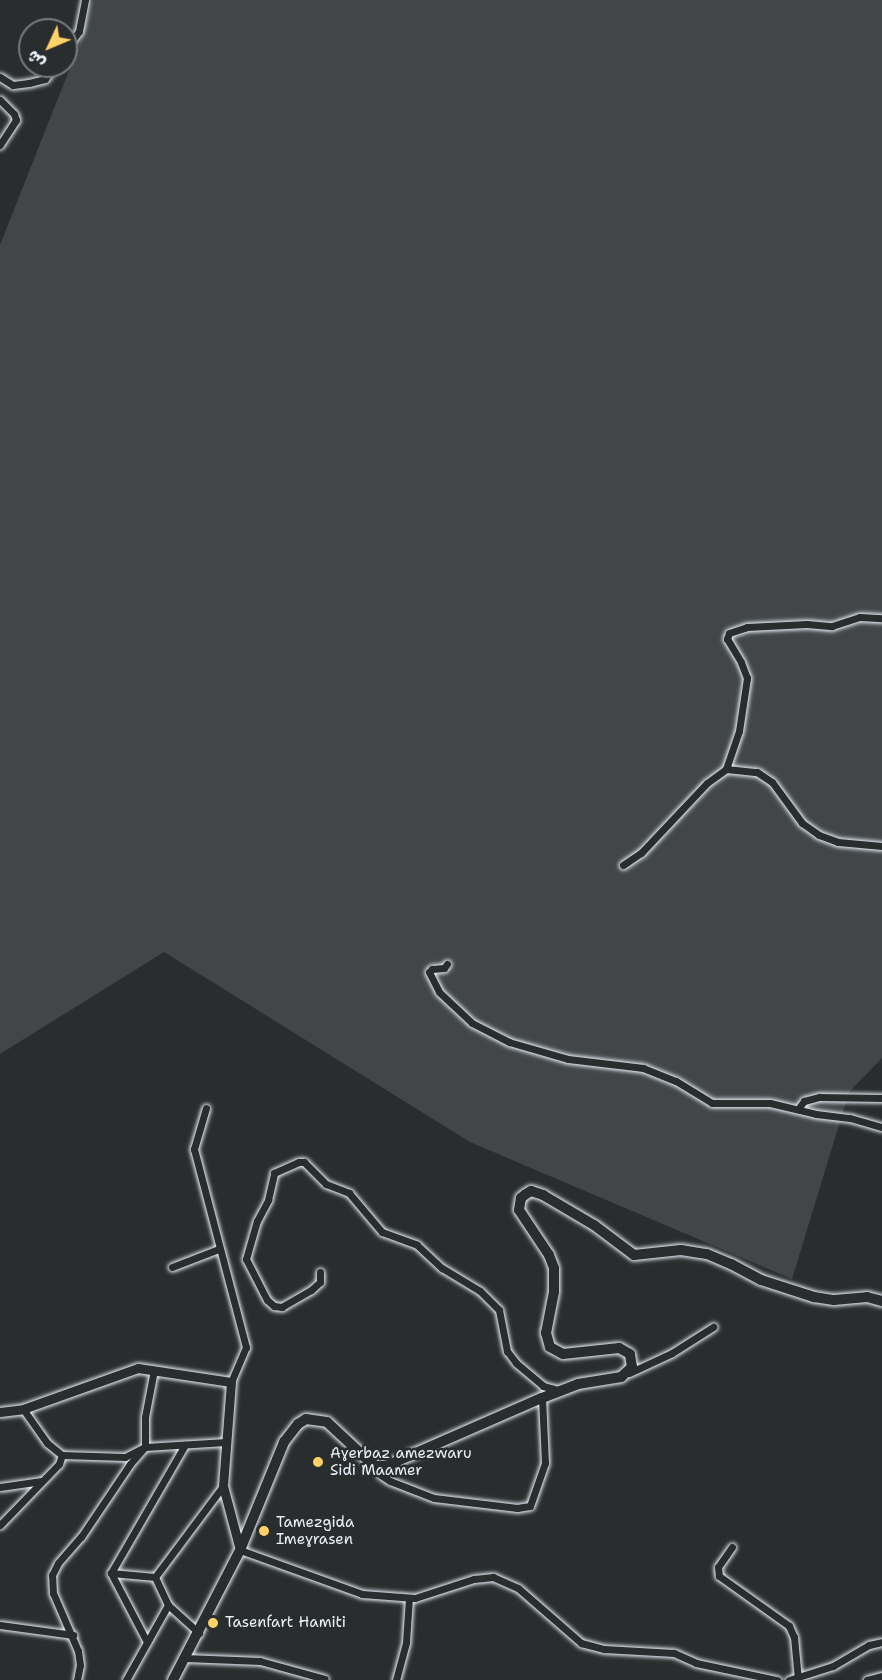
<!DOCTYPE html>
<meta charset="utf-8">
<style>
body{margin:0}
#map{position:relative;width:882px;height:1680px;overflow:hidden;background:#2a2d2e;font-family:"Shantell Sans","Playpen Sans Arabic",sans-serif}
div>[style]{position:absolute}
.green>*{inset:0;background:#424648}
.roads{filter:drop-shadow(0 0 2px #e8f1f8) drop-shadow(0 0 2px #e8f1f8)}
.minor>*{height:7px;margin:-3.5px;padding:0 3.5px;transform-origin:3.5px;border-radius:3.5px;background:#2a2d2e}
.tertiary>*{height:9px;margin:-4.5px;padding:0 4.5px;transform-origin:4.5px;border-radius:4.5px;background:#2a2d2e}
.secondary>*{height:10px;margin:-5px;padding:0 5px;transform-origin:5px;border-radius:5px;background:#2a2d2e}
.dots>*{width:16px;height:16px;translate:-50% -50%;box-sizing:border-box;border:3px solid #2a2d2e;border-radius:50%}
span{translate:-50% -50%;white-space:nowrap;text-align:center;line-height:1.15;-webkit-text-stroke:5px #2a2d2e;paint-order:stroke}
.poi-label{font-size:15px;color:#e8f1f8}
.left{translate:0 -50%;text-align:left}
.north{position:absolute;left:18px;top:18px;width:60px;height:60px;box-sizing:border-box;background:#2a2d2e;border:2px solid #767b7f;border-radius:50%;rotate:226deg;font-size:16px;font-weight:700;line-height:24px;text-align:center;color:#e8f1f8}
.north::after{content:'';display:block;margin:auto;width:21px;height:27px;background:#ffd166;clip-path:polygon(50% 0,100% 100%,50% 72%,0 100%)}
</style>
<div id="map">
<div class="green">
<div style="clip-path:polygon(93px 0,882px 0,882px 1058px,849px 1092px,792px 1279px,470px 1142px,164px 952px,0 1054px,0 245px,81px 40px)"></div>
</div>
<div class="roads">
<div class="minor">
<div style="left:66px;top:49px;width:22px;rotate:-54deg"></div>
<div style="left:79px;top:31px;width:32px;rotate:-79deg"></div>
<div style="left:0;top:77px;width:15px;rotate:32deg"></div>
<div style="left:13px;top:85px;width:16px;rotate:-7deg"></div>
<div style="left:29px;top:83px;width:16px;rotate:-14deg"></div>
<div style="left:45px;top:79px;width:16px;rotate:-55deg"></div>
<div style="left:0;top:100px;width:20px;rotate:45deg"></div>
<div style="left:14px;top:114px;width:6px;rotate:72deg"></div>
<div style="left:16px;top:120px;width:30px;rotate:123deg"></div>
<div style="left:726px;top:769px;width:40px;rotate:-71.1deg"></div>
<div style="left:739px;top:731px;width:54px;rotate:-81.4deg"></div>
<div style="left:747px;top:678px;width:17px;rotate:-111deg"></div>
<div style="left:741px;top:662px;width:27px;rotate:-121deg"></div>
<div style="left:727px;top:639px;width:6px;rotate:-72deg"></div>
<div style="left:729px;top:633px;width:19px;rotate:-18deg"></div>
<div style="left:747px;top:627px;width:60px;rotate:-2.9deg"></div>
<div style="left:807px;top:624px;width:25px;rotate:5deg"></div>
<div style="left:832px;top:626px;width:29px;rotate:-18deg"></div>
<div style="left:860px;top:617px;width:22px;rotate:3deg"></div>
<div style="left:623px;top:865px;width:22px;rotate:-34deg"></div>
<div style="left:641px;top:853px;width:96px;rotate:-46.7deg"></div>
<div style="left:707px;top:783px;width:24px;rotate:-36deg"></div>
<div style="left:726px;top:769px;width:31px;rotate:6deg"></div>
<div style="left:757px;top:772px;width:18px;rotate:34deg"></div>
<div style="left:772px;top:782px;width:51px;rotate:53.8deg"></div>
<div style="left:802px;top:823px;width:21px;rotate:35deg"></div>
<div style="left:819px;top:835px;width:20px;rotate:20deg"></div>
<div style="left:838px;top:842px;width:44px;rotate:5.2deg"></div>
<div style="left:447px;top:964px;width:5px;rotate:127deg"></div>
<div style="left:444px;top:968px;width:12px;rotate:175deg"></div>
<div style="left:432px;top:969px;width:4px;rotate:135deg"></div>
<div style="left:429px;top:972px;width:22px;rotate:63deg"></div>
<div style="left:439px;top:992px;width:45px;rotate:43.2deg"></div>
<div style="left:472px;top:1023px;width:42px;rotate:27.2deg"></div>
<div style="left:509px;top:1042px;width:61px;rotate:16.1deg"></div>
<div style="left:568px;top:1059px;width:76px;rotate:6.8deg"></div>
<div style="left:643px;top:1068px;width:35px;rotate:22deg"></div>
<div style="left:676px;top:1081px;width:42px;rotate:31.4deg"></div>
<div style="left:712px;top:1103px;width:58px"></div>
<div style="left:770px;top:1103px;width:47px;rotate:13.4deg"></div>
<div style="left:816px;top:1114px;width:34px;rotate:7deg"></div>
<div style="left:850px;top:1118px;width:33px;rotate:16deg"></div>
<div style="left:206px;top:1108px;width:43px;rotate:106.3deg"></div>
<div style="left:194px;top:1149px;width:205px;rotate:75.3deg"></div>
<div style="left:246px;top:1347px;width:38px;rotate:113deg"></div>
<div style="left:798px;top:1109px;width:10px;rotate:-53deg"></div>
<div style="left:804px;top:1101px;width:16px;rotate:-15deg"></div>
<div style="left:819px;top:1097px;width:63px;rotate:0.9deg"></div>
<div style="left:172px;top:1267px;width:50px;rotate:-21deg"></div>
<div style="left:320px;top:1272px;width:10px;rotate:90deg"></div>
<div style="left:320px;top:1282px;width:12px;rotate:138deg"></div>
<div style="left:311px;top:1290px;width:34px;rotate:150deg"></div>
<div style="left:282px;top:1307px;width:8px;rotate:-173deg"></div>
<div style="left:274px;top:1306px;width:9px;rotate:-139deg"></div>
<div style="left:267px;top:1300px;width:46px;rotate:-117.1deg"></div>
<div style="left:246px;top:1259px;width:40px;rotate:-74deg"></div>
<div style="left:257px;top:1221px;width:24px;rotate:-62deg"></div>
<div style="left:268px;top:1200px;width:28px;rotate:-77deg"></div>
<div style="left:274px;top:1173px;width:27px;rotate:-24deg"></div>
<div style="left:299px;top:1162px;width:5px"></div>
<div style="left:304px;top:1162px;width:31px;rotate:45deg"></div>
<div style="left:326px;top:1184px;width:25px;rotate:21deg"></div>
<div style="left:349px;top:1193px;width:51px;rotate:49.8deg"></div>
<div style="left:382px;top:1232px;width:37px;rotate:20deg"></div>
<div style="left:417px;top:1245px;width:34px;rotate:43deg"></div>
<div style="left:442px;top:1268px;width:44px;rotate:31.2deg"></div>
<div style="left:480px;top:1291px;width:27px;rotate:45deg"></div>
<div style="left:499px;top:1310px;width:42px;rotate:79deg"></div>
<div style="left:507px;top:1351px;width:15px;rotate:53deg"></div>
<div style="left:516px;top:1363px;width:35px;rotate:40deg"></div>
<div style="left:543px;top:1386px;width:16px;rotate:15deg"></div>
<div style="left:629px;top:1373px;width:47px;rotate:-24.9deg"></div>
<div style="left:672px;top:1353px;width:49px;rotate:-32.4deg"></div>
<div style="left:23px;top:1409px;width:42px;rotate:54.8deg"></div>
<div style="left:47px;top:1443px;width:19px;rotate:39deg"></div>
<div style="left:62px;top:1455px;width:63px;rotate:1.8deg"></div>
<div style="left:125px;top:1457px;width:22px;rotate:-27deg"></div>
<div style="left:145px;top:1447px;width:81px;rotate:-3.5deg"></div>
<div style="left:376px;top:1466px;width:10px;rotate:61deg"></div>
<div style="left:381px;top:1475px;width:11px;rotate:34deg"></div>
<div style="left:390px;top:1481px;width:47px;rotate:21.1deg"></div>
<div style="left:434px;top:1498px;width:84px;rotate:6.9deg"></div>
<div style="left:517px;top:1508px;width:13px;rotate:-9deg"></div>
<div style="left:530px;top:1506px;width:46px;rotate:-70.8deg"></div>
<div style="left:545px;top:1463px;width:65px;rotate:-92.6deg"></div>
<div style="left:0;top:1487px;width:42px;rotate:-8.1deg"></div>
<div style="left:0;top:1525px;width:85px;rotate:-46deg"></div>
<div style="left:59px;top:1464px;width:9px;rotate:-72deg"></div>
<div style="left:732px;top:1547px;width:24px;rotate:125deg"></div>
<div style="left:718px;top:1567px;width:9px;rotate:84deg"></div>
<div style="left:719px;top:1576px;width:86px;rotate:35.5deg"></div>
<div style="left:789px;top:1626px;width:12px;rotate:66deg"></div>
<div style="left:794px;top:1637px;width:42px;rotate:84.6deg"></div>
<div style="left:240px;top:1550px;width:130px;rotate:19.8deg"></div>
<div style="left:362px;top:1594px;width:53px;rotate:4.3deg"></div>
<div style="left:415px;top:1598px;width:62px;rotate:-17.9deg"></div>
<div style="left:474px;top:1579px;width:19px;rotate:-6deg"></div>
<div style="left:493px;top:1577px;width:27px;rotate:24deg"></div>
<div style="left:518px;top:1588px;width:84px;rotate:41.1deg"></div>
<div style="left:581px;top:1643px;width:24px;rotate:15deg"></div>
<div style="left:604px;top:1649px;width:70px;rotate:3.3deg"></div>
<div style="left:674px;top:1653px;width:24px;rotate:24deg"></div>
<div style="left:696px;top:1663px;width:83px;rotate:11.9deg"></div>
<div style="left:111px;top:1573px;width:44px;rotate:5.2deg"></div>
<div style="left:168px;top:1605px;width:31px;rotate:-115deg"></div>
<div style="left:155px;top:1577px;width:114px;rotate:-53.2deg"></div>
<div style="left:0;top:1625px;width:74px;rotate:7.8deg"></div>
<div style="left:147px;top:1642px;width:78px;rotate:-117.6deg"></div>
<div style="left:111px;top:1573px;width:148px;rotate:-60deg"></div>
<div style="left:185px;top:1658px;width:75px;rotate:2.3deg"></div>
<div style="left:260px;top:1661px;width:67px;rotate:15.5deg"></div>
<div style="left:77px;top:1680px;width:15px;rotate:-79deg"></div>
<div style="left:80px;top:1665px;width:14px;rotate:-98deg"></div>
<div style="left:78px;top:1651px;width:63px;rotate:-113.3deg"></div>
<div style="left:53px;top:1593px;width:18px;rotate:-93deg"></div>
<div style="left:52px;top:1575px;width:13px;rotate:-63deg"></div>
<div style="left:58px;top:1563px;width:35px;rotate:-49deg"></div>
<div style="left:81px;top:1537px;width:88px;rotate:-56.1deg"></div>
<div style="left:130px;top:1464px;width:23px;rotate:-49deg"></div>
<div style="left:145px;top:1447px;width:30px;rotate:-90deg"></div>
<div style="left:145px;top:1417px;width:48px;rotate:-79.2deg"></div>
<div style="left:126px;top:1680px;width:86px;rotate:-60.8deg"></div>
<div style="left:168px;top:1605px;width:42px;rotate:42.1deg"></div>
<div style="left:396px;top:1680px;width:39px;rotate:-75deg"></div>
<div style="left:406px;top:1642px;width:44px;rotate:-86.1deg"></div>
<div style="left:789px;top:1680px;width:46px;rotate:-17.7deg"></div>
<div style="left:833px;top:1666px;width:42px;rotate:-30.3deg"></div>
<div style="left:869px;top:1645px;width:13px;rotate:-13deg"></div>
<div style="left:867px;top:1680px;width:16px;rotate:-15deg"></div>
</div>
<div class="tertiary">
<div style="left:0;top:1412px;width:23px;rotate:-7deg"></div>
<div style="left:23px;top:1409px;width:122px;rotate:-19.6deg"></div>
<div style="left:138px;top:1368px;width:94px;rotate:8.6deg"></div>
<div style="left:231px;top:1382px;width:104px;rotate:94.4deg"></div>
<div style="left:223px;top:1486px;width:66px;rotate:75.1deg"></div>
</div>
<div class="secondary">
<div style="left:173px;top:1680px;width:146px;rotate:-62.7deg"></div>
<div style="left:240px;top:1550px;width:117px;rotate:-67.8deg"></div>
<div style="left:284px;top:1442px;width:23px;rotate:-52deg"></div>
<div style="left:298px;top:1424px;width:9px;rotate:-32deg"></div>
<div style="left:306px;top:1419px;width:21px;rotate:8deg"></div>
<div style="left:327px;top:1422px;width:57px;rotate:42.9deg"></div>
<div style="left:369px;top:1461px;width:9px;rotate:36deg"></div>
<div style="left:376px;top:1466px;width:10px"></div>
<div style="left:386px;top:1466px;width:170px;rotate:-23.6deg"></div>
<div style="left:542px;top:1398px;width:39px;rotate:-21deg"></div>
<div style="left:578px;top:1384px;width:44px;rotate:-9.2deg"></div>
<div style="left:621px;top:1377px;width:15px;rotate:-42deg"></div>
<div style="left:632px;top:1367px;width:13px;rotate:-99deg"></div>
<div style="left:630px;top:1354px;width:13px;rotate:-151deg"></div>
<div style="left:619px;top:1348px;width:56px;rotate:173.9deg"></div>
<div style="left:563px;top:1354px;width:15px;rotate:-152deg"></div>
<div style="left:550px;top:1347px;width:15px;rotate:-106deg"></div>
<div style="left:546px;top:1333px;width:42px;rotate:-79deg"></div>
<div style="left:554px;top:1292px;width:24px;rotate:-90deg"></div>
<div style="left:554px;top:1268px;width:14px;rotate:-111deg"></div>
<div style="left:549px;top:1255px;width:54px;rotate:-123.7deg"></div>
<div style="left:519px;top:1210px;width:12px;rotate:-81deg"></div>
<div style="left:521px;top:1198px;width:6px;rotate:-39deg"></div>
<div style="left:526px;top:1194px;width:6px;rotate:-31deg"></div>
<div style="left:531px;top:1191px;width:13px;rotate:18deg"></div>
<div style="left:543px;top:1195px;width:59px;rotate:30.5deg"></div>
<div style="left:594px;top:1225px;width:50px;rotate:36.9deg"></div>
<div style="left:634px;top:1255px;width:47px;rotate:-6.1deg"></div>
<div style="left:681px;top:1250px;width:26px;rotate:9deg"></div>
<div style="left:707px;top:1254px;width:26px;rotate:23deg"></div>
<div style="left:731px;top:1264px;width:34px;rotate:28deg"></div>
<div style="left:761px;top:1280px;width:56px;rotate:17.8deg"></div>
<div style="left:814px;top:1297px;width:20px;rotate:9deg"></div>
<div style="left:834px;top:1300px;width:33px;rotate:-5deg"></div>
<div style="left:867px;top:1297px;width:16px;rotate:15deg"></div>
</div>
</div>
<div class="dots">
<div style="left:318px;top:1462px;background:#ffd166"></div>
<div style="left:264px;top:1531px;background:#ffd166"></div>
<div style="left:213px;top:1623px;background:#ffd166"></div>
</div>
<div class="poi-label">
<span class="left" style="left:330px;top:1462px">Aɣerbaz amezwaru<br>Sidi Maamer</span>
<span class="left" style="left:276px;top:1531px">Tamezgida<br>Imeɣrasen</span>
<span class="left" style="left:225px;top:1623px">Tasenfart Hamiti</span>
</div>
<div class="north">ش</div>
</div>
